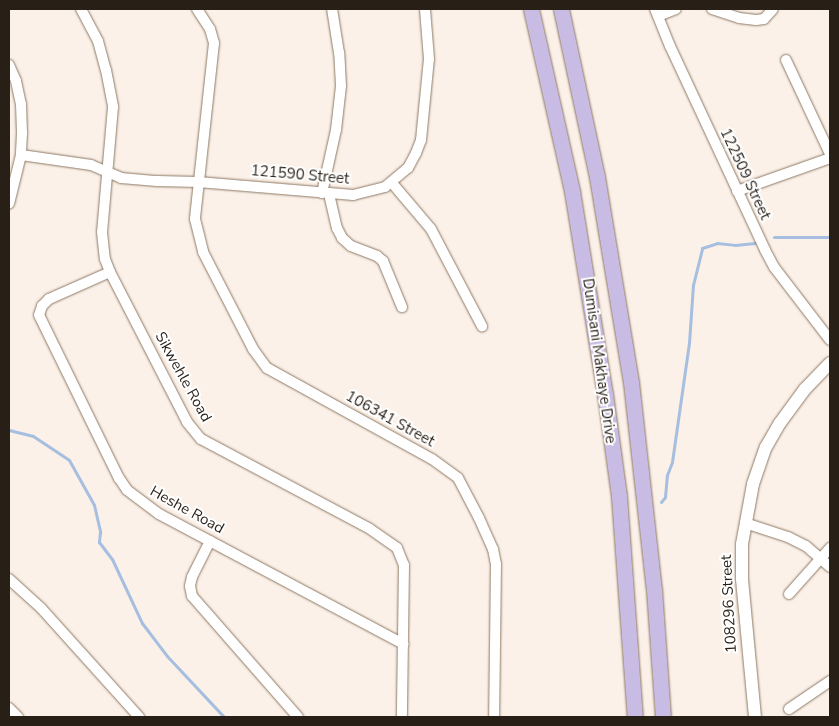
<!DOCTYPE html>
<style>
body{margin:0}
#map{position:relative;width:839px;height:726px;overflow:hidden;background:#fbf1e8;font-family:"Nunito Sans",sans-serif}
div>[style]{position:absolute}
.stream>*{height:3px;margin:-1.5px;padding:0 1.5px;transform-origin:1.5px;border-radius:1.5px;background:#a6bee0}
.roads{filter:drop-shadow(0 0 1px #8e7864) drop-shadow(0 0 1px #8e7864)}
.minor>*{height:10px;margin:-5px;padding:0 5px;transform-origin:5px;border-radius:5px;background:#fff}
.tertiary>*{height:12px;margin:-6px;padding:0 6px;transform-origin:6px;border-radius:6px;background:#fff}
.primary>*{height:15px;margin:-7.5px;padding:0 7.5px;transform-origin:7.5px;border-radius:7.5px;background:#c8bce5}
span{translate:-50% -50%;white-space:nowrap;text-align:center;line-height:1.15;-webkit-text-stroke:4px #fff;paint-order:stroke}
.street-label{font-size:15px;color:#281f17}
.frame{position:absolute;inset:0;border:10px solid #281f17;pointer-events:none}
</style>
<div id="map">
<div class="stream">
<div style="left:774px;top:237px;width:56px"></div>
<div style="left:9px;top:430px;width:25px;rotate:14deg"></div>
<div style="left:33px;top:436px;width:43px;rotate:33.7deg"></div>
<div style="left:69px;top:460px;width:51px;rotate:60.9deg"></div>
<div style="left:94px;top:505px;width:28px;rotate:77deg"></div>
<div style="left:100px;top:532px;width:10px;rotate:96deg"></div>
<div style="left:99px;top:542px;width:21px;rotate:53deg"></div>
<div style="left:112px;top:559px;width:71px;rotate:64.9deg"></div>
<div style="left:142px;top:623px;width:41px;rotate:52.9deg"></div>
<div style="left:167px;top:656px;width:83px;rotate:46.9deg"></div>
<div style="left:661px;top:502px;width:6px;rotate:-51deg"></div>
<div style="left:665px;top:497px;width:22px;rotate:-85deg"></div>
<div style="left:667px;top:475px;width:14px;rotate:-69deg"></div>
<div style="left:672px;top:462px;width:120px;rotate:-81.9deg"></div>
<div style="left:689px;top:343px;width:58px;rotate:-86.1deg"></div>
<div style="left:693px;top:285px;width:38px;rotate:-76deg"></div>
<div style="left:702px;top:248px;width:16px;rotate:-18deg"></div>
<div style="left:717px;top:243px;width:18px;rotate:6deg"></div>
<div style="left:735px;top:245px;width:20px;rotate:-6deg"></div>
</div>
<div class="roads">
<div class="minor">
<div style="left:81px;top:9px;width:36px;rotate:62deg"></div>
<div style="left:98px;top:41px;width:30px;rotate:75deg"></div>
<div style="left:106px;top:70px;width:38px;rotate:79deg"></div>
<div style="left:113px;top:107px;width:125px;rotate:95deg"></div>
<div style="left:102px;top:232px;width:27px;rotate:84deg"></div>
<div style="left:105px;top:259px;width:14px;rotate:69deg"></div>
<div style="left:110px;top:272px;width:169px;rotate:62.8deg"></div>
<div style="left:187px;top:422px;width:22px;rotate:51deg"></div>
<div style="left:201px;top:439px;width:191px;rotate:28deg"></div>
<div style="left:370px;top:529px;width:33px;rotate:35deg"></div>
<div style="left:397px;top:548px;width:18px;rotate:68deg"></div>
<div style="left:404px;top:565px;width:152px;rotate:90.8deg"></div>
<div style="left:197px;top:9px;width:24px;rotate:57deg"></div>
<div style="left:210px;top:29px;width:15px;rotate:74deg"></div>
<div style="left:214px;top:43px;width:177px;rotate:96.2deg"></div>
<div style="left:195px;top:219px;width:34px;rotate:76deg"></div>
<div style="left:203px;top:252px;width:109px;rotate:62.7deg"></div>
<div style="left:253px;top:349px;width:24px;rotate:54deg"></div>
<div style="left:267px;top:368px;width:188px;rotate:28.9deg"></div>
<div style="left:432px;top:459px;width:32px;rotate:36deg"></div>
<div style="left:458px;top:478px;width:45px;rotate:62.3deg"></div>
<div style="left:479px;top:518px;width:34px;rotate:66deg"></div>
<div style="left:493px;top:549px;width:15px;rotate:79deg"></div>
<div style="left:496px;top:564px;width:153px;rotate:90.7deg"></div>
<div style="left:655px;top:9px;width:40px;rotate:68deg"></div>
<div style="left:670px;top:46px;width:225px;rotate:65deg"></div>
<div style="left:765px;top:250px;width:19px;rotate:62deg"></div>
<div style="left:774px;top:267px;width:92px;rotate:52.5deg"></div>
<div style="left:712px;top:9px;width:28px;rotate:18deg"></div>
<div style="left:739px;top:18px;width:17px;rotate:7deg"></div>
<div style="left:756px;top:20px;width:8px;rotate:-7deg"></div>
<div style="left:764px;top:19px;width:13px;rotate:-48deg"></div>
<div style="left:658px;top:16px;width:19px;rotate:-21deg"></div>
<div style="left:786px;top:60px;width:104px;rotate:64.9deg"></div>
<div style="left:9px;top:65px;width:17px;rotate:66deg"></div>
<div style="left:16px;top:81px;width:24px;rotate:78deg"></div>
<div style="left:21px;top:104px;width:29px;rotate:88deg"></div>
<div style="left:22px;top:133px;width:22px;rotate:93deg"></div>
<div style="left:21px;top:155px;width:50px;rotate:103.8deg"></div>
<div style="left:21px;top:155px;width:71px;rotate:8.1deg"></div>
<div style="left:91px;top:165px;width:33px;rotate:23deg"></div>
<div style="left:121px;top:178px;width:36px;rotate:5deg"></div>
<div style="left:157px;top:181px;width:41px;rotate:1.4deg"></div>
<div style="left:198px;top:182px;width:156px;rotate:4.8deg"></div>
<div style="left:353px;top:195px;width:33px;rotate:-14deg"></div>
<div style="left:385px;top:187px;width:30px;rotate:-40deg"></div>
<div style="left:408px;top:168px;width:17px;rotate:-62deg"></div>
<div style="left:416px;top:153px;width:14px;rotate:-69deg"></div>
<div style="left:421px;top:140px;width:81px;rotate:-84.4deg"></div>
<div style="left:429px;top:59px;width:50px;rotate:-94.6deg"></div>
<div style="left:392px;top:183px;width:60px;rotate:49.7deg"></div>
<div style="left:431px;top:229px;width:110px;rotate:62.3deg"></div>
<div style="left:737px;top:191px;width:99px;rotate:-19.5deg"></div>
<div style="left:322px;top:193px;width:65px;rotate:-77.5deg"></div>
<div style="left:336px;top:130px;width:44px;rotate:-83.5deg"></div>
<div style="left:341px;top:86px;width:33px;rotate:-93deg"></div>
<div style="left:339px;top:53px;width:45px;rotate:-99deg"></div>
<div style="left:329px;top:194px;width:35px;rotate:77deg"></div>
<div style="left:337px;top:228px;width:11px;rotate:63deg"></div>
<div style="left:342px;top:238px;width:12px;rotate:42deg"></div>
<div style="left:351px;top:246px;width:28px;rotate:21deg"></div>
<div style="left:377px;top:256px;width:8px;rotate:40deg"></div>
<div style="left:383px;top:261px;width:50px;rotate:67.6deg"></div>
<div style="left:110px;top:272px;width:67px;rotate:156.1deg"></div>
<div style="left:49px;top:299px;width:10px;rotate:135deg"></div>
<div style="left:42px;top:306px;width:9px;rotate:108deg"></div>
<div style="left:39px;top:315px;width:182px;rotate:63.9deg"></div>
<div style="left:119px;top:478px;width:14px;rotate:56deg"></div>
<div style="left:127px;top:490px;width:40px;rotate:37deg"></div>
<div style="left:159px;top:514px;width:277px;rotate:28deg"></div>
<div style="left:745px;top:523px;width:45px;rotate:18deg"></div>
<div style="left:788px;top:537px;width:20px;rotate:27deg"></div>
<div style="left:806px;top:546px;width:32px;rotate:41deg"></div>
<div style="left:210px;top:541px;width:40px;rotate:116.6deg"></div>
<div style="left:192px;top:577px;width:9px;rotate:103deg"></div>
<div style="left:190px;top:586px;width:10px;rotate:79deg"></div>
<div style="left:192px;top:596px;width:161px;rotate:48.8deg"></div>
<div style="left:9px;top:579px;width:43px;rotate:42.2deg"></div>
<div style="left:41px;top:608px;width:147px;rotate:48deg"></div>
<div style="left:789px;top:594px;width:62px;rotate:-48.3deg"></div>
<div style="left:9px;top:708px;width:13px;rotate:45deg"></div>
<div style="left:789px;top:709px;width:50px;rotate:-34.3deg"></div>
</div>
<div class="tertiary">
<div style="left:755px;top:717px;width:139px;rotate:-95.4deg"></div>
<div style="left:742px;top:579px;width:35px;rotate:-90deg"></div>
<div style="left:742px;top:544px;width:61px;rotate:-79.6deg"></div>
<div style="left:753px;top:484px;width:39px;rotate:-71deg"></div>
<div style="left:766px;top:447px;width:28px;rotate:-60deg"></div>
<div style="left:780px;top:423px;width:42px;rotate:-53.7deg"></div>
<div style="left:805px;top:389px;width:36px;rotate:-46deg"></div>
</div>
<div class="primary">
<div style="left:531px;top:9px;width:187px;rotate:77.3deg"></div>
<div style="left:572px;top:191px;width:206px;rotate:80.8deg"></div>
<div style="left:605px;top:394px;width:103px;rotate:82.2deg"></div>
<div style="left:619px;top:496px;width:222px;rotate:85.9deg"></div>
<div style="left:561px;top:9px;width:172px;rotate:77.9deg"></div>
<div style="left:597px;top:177px;width:208px;rotate:80.6deg"></div>
<div style="left:631px;top:382px;width:208px;rotate:83.7deg"></div>
<div style="left:654px;top:589px;width:128px;rotate:86deg"></div>
</div>
</div>
<div class="street-label">
<span style="left:745px;top:174px;rotate:65deg">122509 Street</span>
<span style="left:300px;top:175px;rotate:5deg">121590 Street</span>
<span style="left:599px;top:361px;rotate:82deg">Dumisani Makhaye Drive</span>
<span style="left:183px;top:377px;rotate:61deg">Sikwehle Road</span>
<span style="left:390px;top:419px;rotate:29deg">106341 Street</span>
<span style="left:187px;top:510px;rotate:29deg">Heshe Road</span>
<span style="left:729px;top:604px;rotate:-93deg">108296 Street</span>
</div>
<div class="frame"></div>
</div>
